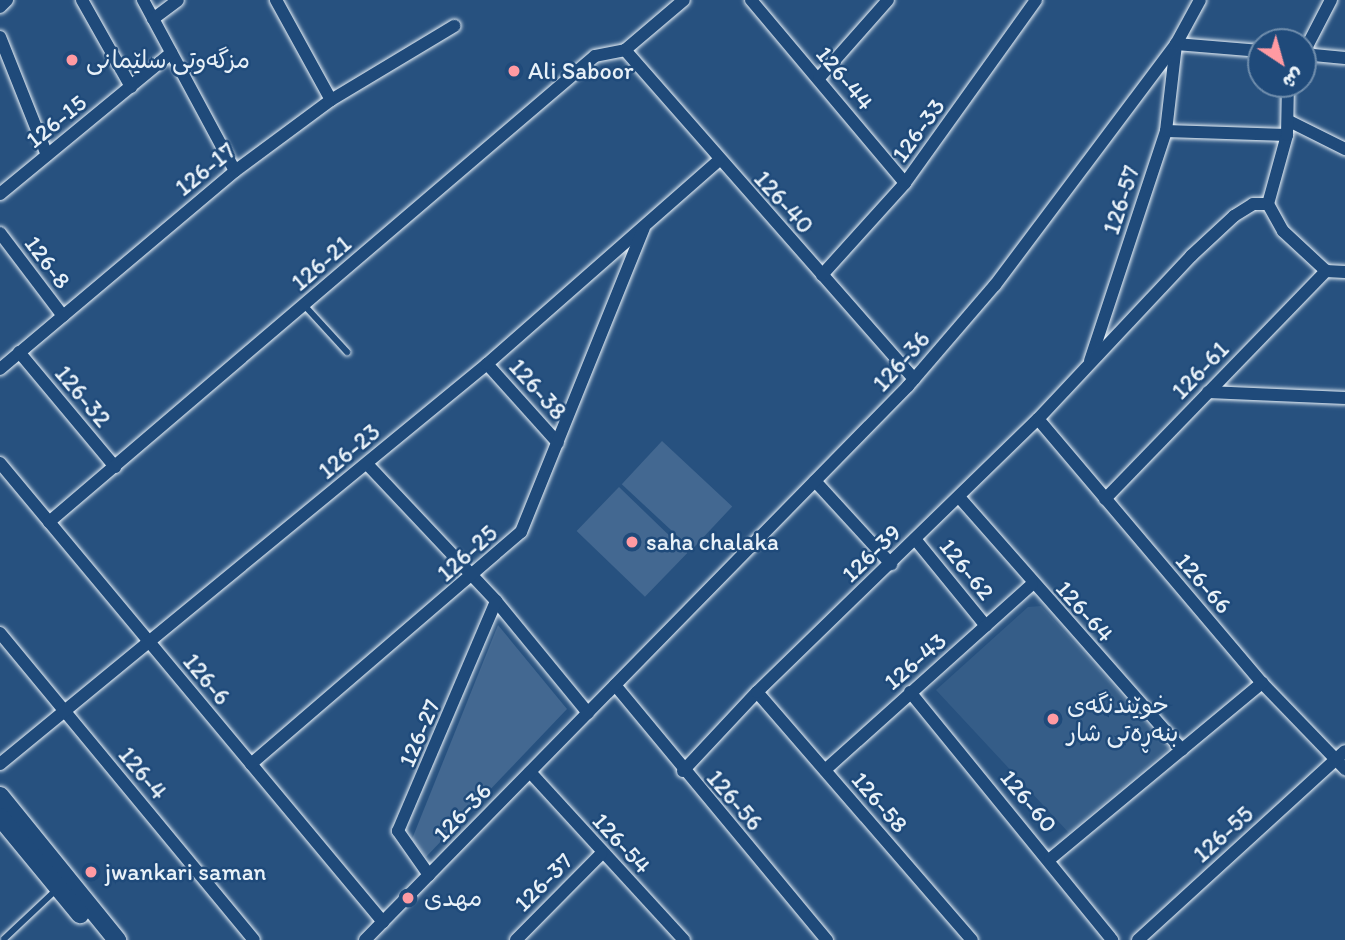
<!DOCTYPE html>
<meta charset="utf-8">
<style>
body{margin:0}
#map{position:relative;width:1345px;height:940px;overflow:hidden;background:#27517f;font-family:Itim,"Playpen Sans Arabic",sans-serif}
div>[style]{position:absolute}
.built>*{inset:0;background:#355d88}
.green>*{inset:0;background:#436891;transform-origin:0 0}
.roads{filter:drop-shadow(0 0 2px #e8f1f8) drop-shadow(0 0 2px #e8f1f8)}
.service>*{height:6px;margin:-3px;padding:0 3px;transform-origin:3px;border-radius:3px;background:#1f4a7a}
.minor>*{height:12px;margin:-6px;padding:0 6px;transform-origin:6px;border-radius:6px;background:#1f4a7a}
.secondary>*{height:18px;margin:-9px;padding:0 9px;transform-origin:9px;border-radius:9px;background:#1f4a7a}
.dots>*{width:19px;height:19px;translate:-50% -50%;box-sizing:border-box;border:4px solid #1f4a7a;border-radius:50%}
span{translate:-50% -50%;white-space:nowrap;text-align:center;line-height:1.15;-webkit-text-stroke:5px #1f4a7a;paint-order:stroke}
.poi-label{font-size:24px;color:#e8f1f8}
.left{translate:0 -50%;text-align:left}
.street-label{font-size:24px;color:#e8f1f8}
.north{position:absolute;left:1247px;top:28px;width:70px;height:70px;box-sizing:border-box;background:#1f4a7a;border:2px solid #6f8dac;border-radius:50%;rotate:144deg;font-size:19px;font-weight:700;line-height:28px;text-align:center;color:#e8f1f8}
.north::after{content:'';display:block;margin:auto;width:24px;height:32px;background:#ff9aa2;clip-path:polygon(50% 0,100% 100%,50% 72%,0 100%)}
</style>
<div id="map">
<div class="built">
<div style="clip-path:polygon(1041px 606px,1169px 748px,1069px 833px,936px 690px,1028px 607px)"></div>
</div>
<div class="green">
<div style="left:662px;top:441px;width:96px;height:59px;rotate:43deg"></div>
<div style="left:619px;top:487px;width:95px;height:61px;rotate:44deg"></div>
<div style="clip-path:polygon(498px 625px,567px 709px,426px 857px,412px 839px)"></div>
</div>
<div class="roads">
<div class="service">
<div style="left:304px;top:305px;width:64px;rotate:47.5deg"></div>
<div style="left:4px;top:939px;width:73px;rotate:-43.3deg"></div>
</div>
<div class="minor">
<div style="left:82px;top:0;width:100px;rotate:60.6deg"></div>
<div style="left:143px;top:0;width:194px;rotate:61.7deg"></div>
<div style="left:276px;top:0;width:114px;rotate:61.2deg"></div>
<div style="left:751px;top:0;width:239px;rotate:49.9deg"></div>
<div style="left:0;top:7px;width:10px;rotate:-45deg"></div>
<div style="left:153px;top:19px;width:31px;rotate:-37deg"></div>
<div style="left:0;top:37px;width:127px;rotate:68.3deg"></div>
<div style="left:625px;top:50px;width:438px;rotate:48.7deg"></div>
<div style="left:625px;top:50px;width:77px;rotate:-40.3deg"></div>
<div style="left:1303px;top:54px;width:61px;rotate:-62.6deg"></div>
<div style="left:1303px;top:54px;width:42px;rotate:5.4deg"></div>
<div style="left:819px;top:78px;width:104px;rotate:-48.5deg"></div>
<div style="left:1289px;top:121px;width:63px;rotate:26.6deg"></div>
<div style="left:1166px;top:131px;width:121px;rotate:1.9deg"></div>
<div style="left:0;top:194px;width:222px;rotate:-39.5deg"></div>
<div style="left:1268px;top:204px;width:72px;rotate:-74.6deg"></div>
<div style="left:1287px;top:135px;width:51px;rotate:-88.9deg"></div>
<div style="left:1268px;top:204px;width:31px;rotate:61deg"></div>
<div style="left:1283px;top:231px;width:59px;rotate:42.9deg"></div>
<div style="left:1326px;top:271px;width:19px;rotate:3deg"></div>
<div style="left:0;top:233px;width:104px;rotate:52.8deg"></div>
<div style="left:822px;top:275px;width:124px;rotate:-47.9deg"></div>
<div style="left:905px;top:183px;width:225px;rotate:-54.4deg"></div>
<div style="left:19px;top:352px;width:150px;rotate:50.1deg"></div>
<div style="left:1090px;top:361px;width:242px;rotate:-71.7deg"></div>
<div style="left:1166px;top:131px;width:88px;rotate:-83.4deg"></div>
<div style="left:1176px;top:44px;width:85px;rotate:4.7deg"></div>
<div style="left:487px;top:364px;width:106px;rotate:48.1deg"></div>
<div style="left:0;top:369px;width:307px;rotate:-40.1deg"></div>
<div style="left:235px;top:171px;width:119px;rotate:-36.5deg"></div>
<div style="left:331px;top:100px;width:144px;rotate:-31deg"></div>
<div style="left:1208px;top:392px;width:137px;rotate:2.5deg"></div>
<div style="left:1038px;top:419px;width:346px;rotate:49.7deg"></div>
<div style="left:1262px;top:683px;width:120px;rotate:46deg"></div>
<div style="left:0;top:463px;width:598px;rotate:50.16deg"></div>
<div style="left:367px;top:464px;width:188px;rotate:46.7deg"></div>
<div style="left:496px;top:601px;width:145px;rotate:50.6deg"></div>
<div style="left:815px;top:481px;width:113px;rotate:47.5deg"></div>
<div style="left:959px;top:497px;width:337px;rotate:48.6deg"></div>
<div style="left:1105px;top:499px;width:318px;rotate:-45.9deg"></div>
<div style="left:49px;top:522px;width:718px;rotate:-40.48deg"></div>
<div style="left:595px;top:56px;width:31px;rotate:-11deg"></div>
<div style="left:915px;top:539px;width:112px;rotate:50.8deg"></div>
<div style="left:0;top:633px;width:398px;rotate:50.4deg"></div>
<div style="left:615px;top:685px;width:332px;rotate:50.3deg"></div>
<div style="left:757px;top:692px;width:328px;rotate:49.1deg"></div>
<div style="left:910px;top:692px;width:320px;rotate:50.8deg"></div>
<div style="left:0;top:764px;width:630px;rotate:-39.4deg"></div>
<div style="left:487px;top:364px;width:308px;rotate:-41.3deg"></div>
<div style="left:251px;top:764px;width:356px;rotate:-40.7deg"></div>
<div style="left:521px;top:532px;width:328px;rotate:-68deg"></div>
<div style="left:825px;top:770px;width:278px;rotate:-41.9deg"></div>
<div style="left:683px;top:771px;width:108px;rotate:-46.9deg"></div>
<div style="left:757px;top:692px;width:392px;rotate:-44.2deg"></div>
<div style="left:1038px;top:419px;width:224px;rotate:-46.8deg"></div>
<div style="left:1191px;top:256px;width:59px;rotate:-42.9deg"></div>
<div style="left:1234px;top:216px;width:22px;rotate:-32deg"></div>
<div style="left:1253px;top:204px;width:15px"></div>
<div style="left:530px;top:772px;width:228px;rotate:47.5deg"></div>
<div style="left:1050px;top:859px;width:276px;rotate:-39.7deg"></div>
<div style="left:429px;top:875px;width:54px;rotate:-125.2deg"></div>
<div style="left:398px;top:831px;width:250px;rotate:-66.9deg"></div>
<div style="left:365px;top:940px;width:776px;rotate:-45.57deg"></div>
<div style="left:908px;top:386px;width:133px;rotate:-49.3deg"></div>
<div style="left:995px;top:285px;width:301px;rotate:-53.1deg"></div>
<div style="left:1176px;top:44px;width:50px;rotate:-61.4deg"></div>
<div style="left:516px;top:940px;width:121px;rotate:-45.3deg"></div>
<div style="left:1138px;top:940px;width:280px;rotate:-42.4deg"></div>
</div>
<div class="secondary">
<div style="left:0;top:796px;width:186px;rotate:50.9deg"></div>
<div style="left:0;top:817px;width:126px;rotate:50.5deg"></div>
</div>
</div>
<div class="dots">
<div style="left:72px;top:60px;background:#ff9aa2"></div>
<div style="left:514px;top:71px;background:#ff9aa2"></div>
<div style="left:632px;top:542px;background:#ff9aa2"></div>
<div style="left:1053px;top:719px;background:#ff9aa2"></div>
<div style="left:91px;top:872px;background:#ff9aa2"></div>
<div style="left:408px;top:898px;background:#ff9aa2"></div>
</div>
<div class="poi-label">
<span class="left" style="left:86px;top:60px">مزگەوتی سلێمانی</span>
<span class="left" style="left:528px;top:71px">Ali Saboor</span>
<span class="left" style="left:646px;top:542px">saha chalaka</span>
<span class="left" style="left:1067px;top:719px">خوێندنگەی<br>بنەڕەتی شار</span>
<span class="left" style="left:105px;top:872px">jwankari saman</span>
<span class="left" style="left:424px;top:898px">مهدی</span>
</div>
<div class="street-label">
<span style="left:845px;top:78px;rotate:50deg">126-44</span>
<span style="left:56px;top:121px;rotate:-39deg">126-15</span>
<span style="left:918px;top:130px;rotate:-54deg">126-33</span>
<span style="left:205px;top:169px;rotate:-39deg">126-17</span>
<span style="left:1121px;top:200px;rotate:-72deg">126-57</span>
<span style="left:784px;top:202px;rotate:48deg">126-40</span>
<span style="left:48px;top:262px;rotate:53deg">126-8</span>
<span style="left:321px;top:263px;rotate:-41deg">126-21</span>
<span style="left:901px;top:361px;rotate:-48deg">126-36</span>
<span style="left:1200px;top:370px;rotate:-46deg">126-61</span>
<span style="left:538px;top:389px;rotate:48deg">126-38</span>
<span style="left:83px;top:396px;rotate:50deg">126-32</span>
<span style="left:349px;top:451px;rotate:-40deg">126-23</span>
<span style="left:467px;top:553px;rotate:-42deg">126-25</span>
<span style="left:871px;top:553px;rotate:-44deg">126-39</span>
<span style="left:967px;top:569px;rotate:51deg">126-62</span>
<span style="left:1204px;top:583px;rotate:49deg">126-66</span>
<span style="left:1085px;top:611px;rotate:48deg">126-64</span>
<span style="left:915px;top:661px;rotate:-41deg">126-43</span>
<span style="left:207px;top:679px;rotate:50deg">126-6</span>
<span style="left:419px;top:733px;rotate:-67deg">126-27</span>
<span style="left:143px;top:773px;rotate:50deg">126-4</span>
<span style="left:735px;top:800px;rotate:49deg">126-56</span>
<span style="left:1029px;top:801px;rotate:50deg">126-60</span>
<span style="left:880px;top:802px;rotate:49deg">126-58</span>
<span style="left:462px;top:812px;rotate:-46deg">126-36</span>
<span style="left:1223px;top:834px;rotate:-42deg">126-55</span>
<span style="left:622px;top:843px;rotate:47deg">126-54</span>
<span style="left:543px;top:882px;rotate:-45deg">126-37</span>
</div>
<div class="north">ش</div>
</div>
